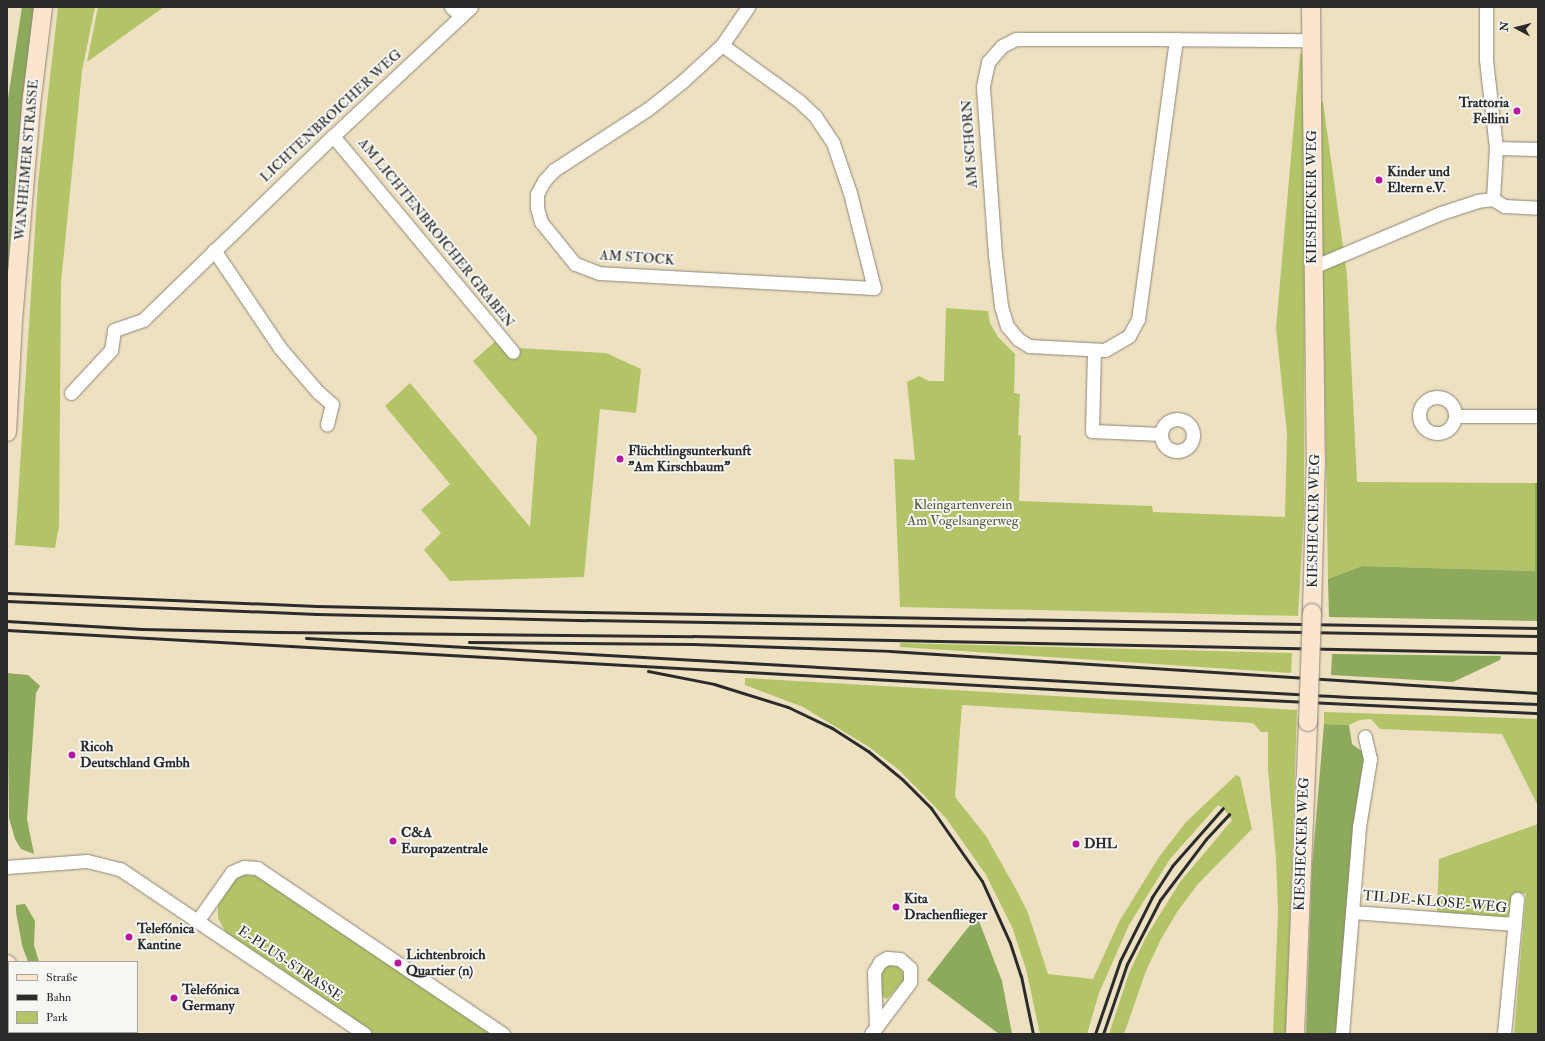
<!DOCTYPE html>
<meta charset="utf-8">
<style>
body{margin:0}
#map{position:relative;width:1545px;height:1041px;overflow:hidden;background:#eee1c2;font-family:"IM FELL Double Pica",serif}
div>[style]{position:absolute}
.green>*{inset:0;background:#b2c467}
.forest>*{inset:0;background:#8daa5c;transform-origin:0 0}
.roads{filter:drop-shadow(0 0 1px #8c8676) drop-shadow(0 0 1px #8c8676)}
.street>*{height:13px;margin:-6.5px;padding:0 6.5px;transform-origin:6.5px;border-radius:6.5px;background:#fff}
.street>.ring{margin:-6.5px;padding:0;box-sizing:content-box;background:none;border:13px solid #fff;border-radius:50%}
.secondary>*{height:18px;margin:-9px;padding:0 9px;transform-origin:9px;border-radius:9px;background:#fce5cf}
.rail>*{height:3px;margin:-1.5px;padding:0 1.5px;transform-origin:1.5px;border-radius:1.5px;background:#2b2b2b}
.bridges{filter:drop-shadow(0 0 1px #8c8676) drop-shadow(0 0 1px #8c8676)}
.secondary-bridge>*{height:18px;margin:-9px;padding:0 9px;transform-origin:9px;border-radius:9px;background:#fce5cf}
.dots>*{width:11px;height:11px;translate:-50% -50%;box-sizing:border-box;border:2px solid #f6f6f2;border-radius:50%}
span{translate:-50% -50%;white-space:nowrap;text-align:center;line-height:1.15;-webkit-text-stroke:4px #f6f6f2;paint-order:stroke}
.poi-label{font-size:14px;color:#2b2b2b;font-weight:700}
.right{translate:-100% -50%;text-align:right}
.left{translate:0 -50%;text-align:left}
.street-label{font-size:14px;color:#2b2b2b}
.park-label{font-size:14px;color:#54593d}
.frame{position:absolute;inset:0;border:8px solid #2b2b2b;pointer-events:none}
.legend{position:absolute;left:8px;top:961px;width:130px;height:72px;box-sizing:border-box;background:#f6f6f2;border:1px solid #a5a5a2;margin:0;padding:5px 7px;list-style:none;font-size:12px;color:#2b2b2b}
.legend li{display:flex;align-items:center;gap:8px;height:20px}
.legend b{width:20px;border:1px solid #a5a5a2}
.north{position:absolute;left:1497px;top:8px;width:40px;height:40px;-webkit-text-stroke:3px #f6f6f2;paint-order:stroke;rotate:277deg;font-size:11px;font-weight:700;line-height:16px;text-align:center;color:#2b2b2b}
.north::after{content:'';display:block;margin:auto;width:14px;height:18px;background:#2b2b2b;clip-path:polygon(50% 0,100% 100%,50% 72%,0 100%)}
</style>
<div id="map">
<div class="green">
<div style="clip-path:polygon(58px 7px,95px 7px,82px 71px,61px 283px,59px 526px,55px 548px,15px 545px,38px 183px)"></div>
<div style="clip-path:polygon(98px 7px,164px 7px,87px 62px)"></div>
<div style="clip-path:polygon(1305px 53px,1304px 512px,1298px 616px,900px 607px,894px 459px,915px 460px,907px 382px,919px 376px,929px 381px,944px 381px,946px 308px,988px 311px,990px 323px,998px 337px,1015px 354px,1014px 393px,1020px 394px,1018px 435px,1021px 435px,1019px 501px,1152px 506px,1153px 512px,1285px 517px,1287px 434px,1276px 328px,1300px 54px)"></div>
<div style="clip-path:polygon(1320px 102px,1323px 102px,1347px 275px,1357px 482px,1535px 483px,1535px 571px,1362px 566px,1328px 579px)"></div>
<div style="clip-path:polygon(498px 339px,516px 348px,606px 353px,641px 369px,636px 413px,600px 409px,584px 577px,450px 581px,424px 550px,441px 533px,421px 510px,450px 484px,385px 406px,410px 383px,530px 527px,537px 437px,473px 361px)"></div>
<div style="clip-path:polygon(900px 643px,1292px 653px,1291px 673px,900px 647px)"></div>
<div style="clip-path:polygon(745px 678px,1297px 710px,1286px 1034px,1273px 1034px,1278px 912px,1276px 859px,1268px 769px,1268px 732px,1261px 732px,1253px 723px,962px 705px,955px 797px,986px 836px,1017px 891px,1028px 913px,1048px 974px,1093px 979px,1120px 920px,1159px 857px,1186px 822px,1236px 775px,1240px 777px,1252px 829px,1198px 884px,1177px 912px,1160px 941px,1146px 971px,1124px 1034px,1109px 1034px,1129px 973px,1146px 937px,1180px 882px,1232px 820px,1223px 808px,1218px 805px,1170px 859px,1129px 925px,1099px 993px,1087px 1034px,1040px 1034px,1026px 969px,1012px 927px,986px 875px,946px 818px,899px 770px,869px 747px,803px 707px,745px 685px)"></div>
<div style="clip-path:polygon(1324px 712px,1538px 719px,1538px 806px,1502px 734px,1380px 729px,1371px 719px,1360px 720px,1349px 725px,1324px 724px)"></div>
<div style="clip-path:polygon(1538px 824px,1538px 1034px,1514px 1034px,1526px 893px,1515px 896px,1511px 912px,1506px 917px,1492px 919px,1437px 916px,1439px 859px)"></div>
<div style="clip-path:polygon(244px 875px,264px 877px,494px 1034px,373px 1034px,226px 933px,218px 918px,218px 901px,236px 878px)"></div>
<div style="clip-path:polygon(892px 964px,901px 969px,905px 979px,887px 999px,880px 995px,879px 975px,883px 968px)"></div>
<div style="clip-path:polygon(7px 1006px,9px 1032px,29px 1034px,7px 1034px)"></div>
</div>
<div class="forest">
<div style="clip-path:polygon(22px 7px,34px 7px,7px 285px,7px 105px)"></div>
<div style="clip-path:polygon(1535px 483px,1538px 483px,1538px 621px,1329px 617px,1328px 579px,1362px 566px,1535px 571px)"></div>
<div style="clip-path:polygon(1332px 654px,1501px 656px,1500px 660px,1453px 682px,1331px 675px)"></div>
<div style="clip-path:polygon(7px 673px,28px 675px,40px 686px,36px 693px,27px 819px,34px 854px,21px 849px,15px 839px,9px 818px)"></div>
<div style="clip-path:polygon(1324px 724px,1349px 725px,1352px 744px,1364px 753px,1367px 760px,1339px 1034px,1306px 1034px,1312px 867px)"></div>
<div style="clip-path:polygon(25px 904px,35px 921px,34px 945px,39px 962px,28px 962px,22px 945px,16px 912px,16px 905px)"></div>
<div style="clip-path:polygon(977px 916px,1002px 981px,1012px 1034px,999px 1034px,927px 980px)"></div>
<div style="left:55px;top:1032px;width:62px;height:2px"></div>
</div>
<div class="roads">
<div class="street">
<div style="left:451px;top:7px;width:13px;rotate:42deg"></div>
<div style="left:1486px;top:7px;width:53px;rotate:90deg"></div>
<div style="left:1486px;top:60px;width:89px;rotate:83.5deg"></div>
<div style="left:1496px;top:148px;width:51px;rotate:93.4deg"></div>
<div style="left:1176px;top:39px;width:283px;rotate:97.7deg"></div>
<div style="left:1138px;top:319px;width:19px;rotate:118deg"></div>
<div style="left:1129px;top:336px;width:28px;rotate:150deg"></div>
<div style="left:1105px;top:350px;width:76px;rotate:-177deg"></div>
<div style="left:1029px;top:346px;width:13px;rotate:-148deg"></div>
<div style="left:1018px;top:339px;width:17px;rotate:-130deg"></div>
<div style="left:1007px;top:326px;width:21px;rotate:-107deg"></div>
<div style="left:1001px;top:306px;width:51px;rotate:-96.7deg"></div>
<div style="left:995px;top:255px;width:169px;rotate:-94.1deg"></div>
<div style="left:983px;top:86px;width:25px;rotate:-78deg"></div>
<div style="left:988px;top:62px;width:21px;rotate:-49deg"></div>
<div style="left:1002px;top:46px;width:16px;rotate:-27deg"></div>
<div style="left:1016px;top:39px;width:132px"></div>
<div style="left:1148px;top:39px;width:163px;rotate:0.4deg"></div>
<div style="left:722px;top:45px;width:95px;rotate:36deg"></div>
<div style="left:799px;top:101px;width:22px;rotate:43deg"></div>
<div style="left:815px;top:116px;width:32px;rotate:56deg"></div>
<div style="left:833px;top:143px;width:53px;rotate:71.2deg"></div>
<div style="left:850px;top:193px;width:98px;rotate:75.8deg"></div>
<div style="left:874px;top:288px;width:275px;rotate:-176.9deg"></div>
<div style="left:599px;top:273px;width:26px;rotate:-159deg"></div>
<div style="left:575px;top:264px;width:54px;rotate:-129deg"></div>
<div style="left:541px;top:222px;width:15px;rotate:-106deg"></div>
<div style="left:537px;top:208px;width:14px;rotate:-90deg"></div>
<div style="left:537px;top:194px;width:15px;rotate:-62deg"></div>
<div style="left:544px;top:181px;width:15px;rotate:-48deg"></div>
<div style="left:554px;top:170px;width:112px;rotate:-33deg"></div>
<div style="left:648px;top:109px;width:45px;rotate:-38.7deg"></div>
<div style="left:683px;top:81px;width:53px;rotate:-42.7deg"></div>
<div style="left:722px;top:45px;width:46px;rotate:-55.6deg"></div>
<div style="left:333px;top:136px;width:281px;rotate:50.2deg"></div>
<div style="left:1496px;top:148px;width:42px;rotate:1.4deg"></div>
<div style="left:1493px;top:199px;width:13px;rotate:32deg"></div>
<div style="left:1504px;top:206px;width:34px;rotate:3deg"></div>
<div style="left:214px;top:250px;width:118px;rotate:56deg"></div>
<div style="left:280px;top:348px;width:58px;rotate:49.2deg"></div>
<div style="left:318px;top:392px;width:18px;rotate:41deg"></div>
<div style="left:332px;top:404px;width:21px;rotate:104deg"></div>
<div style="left:1313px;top:267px;width:139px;rotate:-22.9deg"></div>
<div style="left:1441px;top:213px;width:38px;rotate:-18deg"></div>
<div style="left:1477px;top:201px;width:16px;rotate:-7deg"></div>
<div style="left:1094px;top:350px;width:81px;rotate:91.4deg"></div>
<div style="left:1092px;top:431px;width:69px;rotate:2.5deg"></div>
<div style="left:71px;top:393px;width:59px;rotate:-47.1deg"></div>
<div style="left:111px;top:350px;width:20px;rotate:-81deg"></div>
<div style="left:114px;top:330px;width:31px;rotate:-19deg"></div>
<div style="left:143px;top:320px;width:264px;rotate:-44.1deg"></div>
<div style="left:333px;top:136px;width:189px;rotate:-43.1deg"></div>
<div class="ring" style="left:1419px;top:397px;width:23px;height:23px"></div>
<div style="left:1455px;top:416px;width:83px"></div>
<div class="ring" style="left:1161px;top:419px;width:19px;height:19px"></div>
<div style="left:7px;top:867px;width:80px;rotate:-4.3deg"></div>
<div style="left:87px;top:861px;width:34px;rotate:14deg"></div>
<div style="left:120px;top:869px;width:295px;rotate:34deg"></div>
<div style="left:1352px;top:912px;width:163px;rotate:4.2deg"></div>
<div style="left:198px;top:920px;width:59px;rotate:-54.7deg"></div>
<div style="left:232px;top:872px;width:13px;rotate:-23deg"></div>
<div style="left:244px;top:867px;width:13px;rotate:4deg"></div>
<div style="left:257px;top:868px;width:297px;rotate:34deg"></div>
<div style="left:871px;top:1034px;width:65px;rotate:-53.1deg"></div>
<div style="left:910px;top:982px;width:14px;rotate:-90deg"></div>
<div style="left:910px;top:968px;width:13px;rotate:-138deg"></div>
<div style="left:900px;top:959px;width:13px;rotate:-176deg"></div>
<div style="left:887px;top:958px;width:8px;rotate:150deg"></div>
<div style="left:880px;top:962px;width:12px;rotate:121deg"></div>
<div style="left:874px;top:972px;width:55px;rotate:87.9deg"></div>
<div style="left:1342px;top:1034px;width:208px;rotate:-85.3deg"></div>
<div style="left:1359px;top:827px;width:69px;rotate:-80.8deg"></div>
<div style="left:1370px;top:759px;width:23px;rotate:-103deg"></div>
<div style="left:1504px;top:1034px;width:136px;rotate:-84.5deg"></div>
</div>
<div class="secondary">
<div style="left:1311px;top:7px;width:451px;rotate:89.4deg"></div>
<div style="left:1316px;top:458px;width:155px;rotate:91.5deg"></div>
<div style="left:7px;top:432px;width:111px;rotate:-86.9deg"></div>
<div style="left:13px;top:321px;width:225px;rotate:-85.2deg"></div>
<div style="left:32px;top:97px;width:91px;rotate:-83deg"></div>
<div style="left:7px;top:964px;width:7px;rotate:74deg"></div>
<div style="left:37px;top:1032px;width:3px;rotate:45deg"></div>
<div style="left:1295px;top:1034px;width:312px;rotate:-87.6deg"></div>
</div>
</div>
<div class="rail">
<div style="left:7px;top:593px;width:310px;rotate:2.4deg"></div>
<div style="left:317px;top:606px;width:269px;rotate:1.3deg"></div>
<div style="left:586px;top:612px;width:952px;rotate:0.96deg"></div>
<div style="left:7px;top:601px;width:310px;rotate:2.4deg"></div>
<div style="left:317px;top:614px;width:270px;rotate:1.3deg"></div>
<div style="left:587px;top:620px;width:951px;rotate:0.96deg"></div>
<div style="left:7px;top:621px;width:135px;rotate:3.4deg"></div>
<div style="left:142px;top:629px;width:137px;rotate:1.3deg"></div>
<div style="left:279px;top:632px;width:414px;rotate:0.6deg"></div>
<div style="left:693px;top:636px;width:845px;rotate:1.15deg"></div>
<div style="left:7px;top:630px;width:1098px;rotate:3.24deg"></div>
<div style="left:1103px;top:692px;width:436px;rotate:2.8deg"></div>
<div style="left:306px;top:638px;width:1045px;rotate:3.24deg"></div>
<div style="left:1349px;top:697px;width:189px;rotate:2.1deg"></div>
<div style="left:469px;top:642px;width:224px;rotate:0.5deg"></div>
<div style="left:693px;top:644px;width:197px;rotate:2deg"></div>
<div style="left:890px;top:651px;width:649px;rotate:3.71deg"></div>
<div style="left:648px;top:671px;width:67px;rotate:11.1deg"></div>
<div style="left:714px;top:684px;width:77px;rotate:17.3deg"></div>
<div style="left:788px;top:707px;width:49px;rotate:25.5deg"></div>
<div style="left:832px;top:728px;width:43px;rotate:32.6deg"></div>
<div style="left:868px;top:751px;width:45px;rotate:39.6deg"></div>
<div style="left:903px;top:780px;width:40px;rotate:45deg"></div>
<div style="left:931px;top:808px;width:89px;rotate:55.1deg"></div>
<div style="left:982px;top:881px;width:68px;rotate:65.7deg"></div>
<div style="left:1010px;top:943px;width:35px;rotate:72deg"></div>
<div style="left:1021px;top:976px;width:59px;rotate:78.3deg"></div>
<div style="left:1095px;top:1034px;width:77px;rotate:-71.1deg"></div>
<div style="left:1120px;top:961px;width:72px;rotate:-63.4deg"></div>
<div style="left:1152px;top:897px;width:37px;rotate:-57deg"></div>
<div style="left:1172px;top:866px;width:77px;rotate:-48.7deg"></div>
<div style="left:1103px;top:1034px;width:74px;rotate:-71.1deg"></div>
<div style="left:1127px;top:964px;width:72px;rotate:-62.7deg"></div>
<div style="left:1160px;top:900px;width:76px;rotate:-53deg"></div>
<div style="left:1206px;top:839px;width:34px;rotate:-47deg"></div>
</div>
<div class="bridges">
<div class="secondary-bridge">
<div style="left:1308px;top:722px;width:109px;rotate:-87.9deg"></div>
</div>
</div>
<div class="dots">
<div style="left:1517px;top:111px;background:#b5179e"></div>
<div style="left:1379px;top:180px;background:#b5179e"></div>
<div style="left:620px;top:459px;background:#b5179e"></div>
<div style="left:72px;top:755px;background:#b5179e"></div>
<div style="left:393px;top:841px;background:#b5179e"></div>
<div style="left:1076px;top:844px;background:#b5179e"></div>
<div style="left:896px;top:907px;background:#b5179e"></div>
<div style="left:129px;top:937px;background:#b5179e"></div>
<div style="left:398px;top:963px;background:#b5179e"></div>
<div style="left:174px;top:998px;background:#b5179e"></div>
</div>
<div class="poi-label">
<span class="right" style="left:1509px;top:111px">Trattoria<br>Fellini</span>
<span class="left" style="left:1387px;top:180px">Kinder und<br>Eltern e.V.</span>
<span class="left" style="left:628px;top:459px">Flüchtlingsunterkunft<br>"Am Kirschbaum"</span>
<span class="left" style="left:80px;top:755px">Ricoh<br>Deutschland Gmbh</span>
<span class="left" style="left:401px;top:841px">C&amp;A<br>Europazentrale</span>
<span class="left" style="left:1084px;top:844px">DHL</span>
<span class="left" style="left:904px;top:907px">Kita<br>Drachenflieger</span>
<span class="left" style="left:137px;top:937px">Telefónica<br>Kantine</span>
<span class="left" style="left:406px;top:963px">Lichtenbroich<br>Quartier (n)</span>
<span class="left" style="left:182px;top:998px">Telefónica<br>Germany</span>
</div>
<div class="street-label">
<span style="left:331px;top:116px;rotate:-43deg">LICHTENBROICHER WEG</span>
<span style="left:970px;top:144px;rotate:-94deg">AM SCHORN</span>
<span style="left:27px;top:160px;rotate:-85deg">WANHEIMER STRASSE</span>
<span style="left:1312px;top:197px;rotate:-90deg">KIESHECKER WEG</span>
<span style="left:436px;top:233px;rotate:51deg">AM LICHTENBROICHER GRABEN</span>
<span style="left:637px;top:258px;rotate:4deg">AM STOCK</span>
<span style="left:1314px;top:521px;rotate:-89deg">KIESHECKER WEG</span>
<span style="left:1302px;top:844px;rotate:-88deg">KIESHECKER WEG</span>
<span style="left:1435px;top:902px;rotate:5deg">TILDE-KLOSE-WEG</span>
<span style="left:290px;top:964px;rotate:34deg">E-PLUS-STRASSE</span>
</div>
<div class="park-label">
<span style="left:963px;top:513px">Kleingartenverein<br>Am Vogelsangerweg</span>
</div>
<div class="frame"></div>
<ul class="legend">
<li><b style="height:5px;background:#fce5cf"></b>Straße</li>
<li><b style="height:5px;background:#2b2b2b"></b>Bahn</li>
<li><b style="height:11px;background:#b2c467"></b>Park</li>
</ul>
<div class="north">N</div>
</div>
